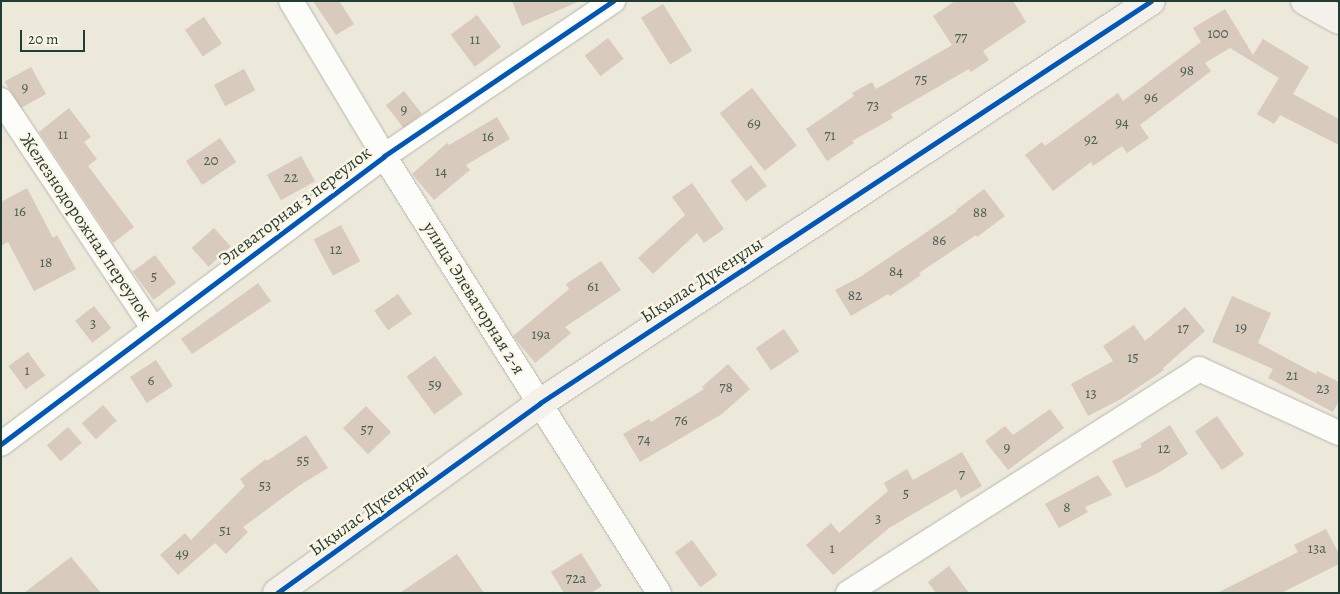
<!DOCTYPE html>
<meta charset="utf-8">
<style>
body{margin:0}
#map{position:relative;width:1340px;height:594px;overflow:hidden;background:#ece8da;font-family:Alegreya,serif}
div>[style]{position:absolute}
.building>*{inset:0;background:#d8cabc;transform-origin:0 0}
.roads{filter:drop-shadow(0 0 1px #b7b6ad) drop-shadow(0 0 1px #b7b6ad)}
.street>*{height:24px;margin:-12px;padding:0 12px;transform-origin:12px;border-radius:12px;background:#fcfcf9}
.secondary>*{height:28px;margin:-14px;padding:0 14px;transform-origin:14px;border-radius:14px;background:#f4f1eb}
.cycleway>*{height:5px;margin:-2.5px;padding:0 2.5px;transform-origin:2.5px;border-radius:2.5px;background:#0057b8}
span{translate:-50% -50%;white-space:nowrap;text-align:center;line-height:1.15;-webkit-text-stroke:4.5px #fcf5e5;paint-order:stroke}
.number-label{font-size:15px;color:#4d6056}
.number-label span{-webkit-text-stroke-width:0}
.street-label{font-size:18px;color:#1f3d34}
.frame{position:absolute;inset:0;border:2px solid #1f3d34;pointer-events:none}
.scale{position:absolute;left:20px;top:30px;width:65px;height:22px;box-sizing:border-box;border:2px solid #1f3d34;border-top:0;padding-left:6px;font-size:15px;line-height:18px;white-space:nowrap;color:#1f3d34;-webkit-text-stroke:4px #fcf5e5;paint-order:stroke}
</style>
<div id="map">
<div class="building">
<div style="clip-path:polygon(313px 1px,339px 1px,354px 24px,336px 35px)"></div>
<div style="clip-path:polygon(512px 1px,580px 1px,522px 26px)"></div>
<div style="clip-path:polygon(955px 1px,1013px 1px,1026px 22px,983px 51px,989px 60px,971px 72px,969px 69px,891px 114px,893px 118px,852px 141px,854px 143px,827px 161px,806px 129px,854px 96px,852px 93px,872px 82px,876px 89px,952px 45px,933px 16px)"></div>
<div style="left:663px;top:4px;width:55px;height:26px;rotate:58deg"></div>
<div style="clip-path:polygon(1225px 9px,1253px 55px,1263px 39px,1309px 67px,1293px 94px,1339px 119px,1339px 145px,1280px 115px,1274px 124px,1257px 114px,1279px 78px,1230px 48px,1205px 63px,1211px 71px,1140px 125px,1149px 138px,1127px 153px,1122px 146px,1093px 166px,1091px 162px,1053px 191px,1025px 155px,1042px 142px,1045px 146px,1118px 93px,1123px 101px,1201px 42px,1193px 28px)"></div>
<div style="left:477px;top:15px;width:40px;height:33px;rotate:53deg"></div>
<div style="left:204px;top:17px;width:32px;height:23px;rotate:56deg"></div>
<div style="left:608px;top:38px;width:26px;height:29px;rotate:53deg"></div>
<div style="left:31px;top:67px;width:31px;height:30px;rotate:61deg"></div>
<div style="left:244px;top:69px;width:24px;height:34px;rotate:62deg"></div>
<div style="left:752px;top:88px;width:73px;height:41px;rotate:52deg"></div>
<div style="left:404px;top:91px;width:29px;height:23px;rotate:52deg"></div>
<div style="clip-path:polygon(69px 108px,91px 137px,84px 142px,97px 159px,88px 166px,134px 227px,113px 243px,39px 132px)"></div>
<div style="clip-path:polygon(497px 117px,510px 139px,466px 165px,470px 170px,434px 200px,412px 174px,447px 143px,449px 145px)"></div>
<div style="left:220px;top:138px;width:29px;height:41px;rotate:56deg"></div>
<div style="left:301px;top:156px;width:29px;height:39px;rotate:61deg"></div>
<div style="left:751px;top:165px;width:26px;height:26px;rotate:53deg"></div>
<div style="clip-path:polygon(692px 183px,724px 229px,704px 243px,697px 233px,653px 274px,638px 258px,685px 215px,672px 197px)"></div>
<div style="clip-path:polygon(27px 188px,53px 238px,57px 235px,76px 269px,34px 291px,8px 242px,1px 246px,1px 202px)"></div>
<div style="clip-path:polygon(984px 189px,1005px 216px,977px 237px,976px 235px,919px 273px,921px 275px,890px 296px,888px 294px,851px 316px,835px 290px,860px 277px,918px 238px,957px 211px,956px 210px)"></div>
<div style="left:341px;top:225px;width:41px;height:31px;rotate:62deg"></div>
<div style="left:214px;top:228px;width:25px;height:30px;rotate:48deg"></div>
<div style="left:155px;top:255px;width:35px;height:28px;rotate:53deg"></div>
<div style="clip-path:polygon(601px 261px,621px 290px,565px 327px,571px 333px,535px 363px,513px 336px,569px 289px,566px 284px)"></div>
<div style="clip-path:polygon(258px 283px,271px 301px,192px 354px,181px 339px)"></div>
<div style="left:398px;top:294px;width:24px;height:29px;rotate:55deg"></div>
<div style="clip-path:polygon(1232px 296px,1271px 313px,1258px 343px,1316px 374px,1317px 371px,1339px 382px,1339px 401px,1333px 412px,1268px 378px,1273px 369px,1212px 342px)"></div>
<div style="left:94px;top:306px;width:28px;height:24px;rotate:52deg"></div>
<div style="clip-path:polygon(1185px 307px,1205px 331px,1163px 368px,1164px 370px,1121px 399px,1088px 416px,1071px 384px,1113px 361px,1103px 346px,1134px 325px,1145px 341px)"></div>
<div style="left:784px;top:329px;width:27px;height:34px;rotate:56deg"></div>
<div style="left:28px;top:352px;width:29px;height:24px;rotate:54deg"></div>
<div style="left:435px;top:356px;width:47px;height:35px;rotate:54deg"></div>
<div style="left:156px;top:360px;width:31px;height:31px;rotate:57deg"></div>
<div style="clip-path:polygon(728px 364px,750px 389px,722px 414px,640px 462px,623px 434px,649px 419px,651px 422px,704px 389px,702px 387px)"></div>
<div style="left:103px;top:405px;width:21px;height:28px;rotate:49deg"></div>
<div style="left:366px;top:406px;width:36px;height:32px;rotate:46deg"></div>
<div style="clip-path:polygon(1050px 409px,1064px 428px,1008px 470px,985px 441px,1005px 426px,1013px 435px)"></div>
<div style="left:1217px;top:416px;width:47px;height:27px;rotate:55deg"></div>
<div style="clip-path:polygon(1170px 425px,1188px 454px,1158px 473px,1126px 488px,1112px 461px,1142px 447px,1140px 444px)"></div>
<div style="left:68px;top:427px;width:21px;height:28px;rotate:49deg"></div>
<div style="clip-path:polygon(306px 435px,328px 468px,300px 485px,243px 527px,248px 532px,226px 554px,215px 543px,178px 575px,160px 555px,185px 533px,191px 540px,245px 486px,240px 479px,266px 459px,267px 461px)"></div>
<div style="clip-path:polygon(962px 452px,982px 486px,961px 498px,956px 489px,889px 528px,833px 575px,806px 545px,831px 523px,839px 533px,888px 491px,884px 483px,907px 469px,913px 480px)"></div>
<div style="clip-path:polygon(1098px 475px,1112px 495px,1085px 507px,1088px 512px,1059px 528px,1045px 504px)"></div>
<div style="clip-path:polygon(1326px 529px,1339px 554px,1339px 564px,1281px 593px,1217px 593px,1298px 552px,1294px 545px)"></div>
<div style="left:692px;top:540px;width:43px;height:21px;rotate:54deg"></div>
<div style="clip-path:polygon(581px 553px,602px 586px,591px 593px,564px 593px,551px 572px)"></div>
<div style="clip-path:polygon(457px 554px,484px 593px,400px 593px)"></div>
<div style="clip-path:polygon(71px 557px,101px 593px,24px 593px)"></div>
<div style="clip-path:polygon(949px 566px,969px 593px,936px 593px,928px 582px)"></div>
</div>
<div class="roads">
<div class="street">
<div style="left:291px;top:1px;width:181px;rotate:59deg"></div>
<div style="left:384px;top:156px;width:516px;rotate:57.82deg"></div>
<div style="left:1px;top:100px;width:275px;rotate:56.3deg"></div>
<div style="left:1px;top:444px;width:479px;rotate:-36.9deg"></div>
<div style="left:384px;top:156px;width:277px;rotate:-34.1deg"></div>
<div style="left:848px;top:593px;width:416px;rotate:-32.5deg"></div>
<div style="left:1199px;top:369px;width:154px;rotate:24.6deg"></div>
</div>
<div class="secondary">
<div style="left:1305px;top:1px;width:39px;rotate:29deg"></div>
<div style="left:277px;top:593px;width:324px;rotate:-35.8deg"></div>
<div style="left:540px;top:403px;width:731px;rotate:-33.34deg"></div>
</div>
</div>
<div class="cycleway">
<div style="left:1px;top:444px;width:479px;rotate:-36.9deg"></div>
<div style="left:384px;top:156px;width:277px;rotate:-34.1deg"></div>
<div style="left:277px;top:593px;width:324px;rotate:-35.8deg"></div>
<div style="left:540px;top:403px;width:731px;rotate:-33.34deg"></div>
</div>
<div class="number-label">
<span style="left:1218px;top:34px">100</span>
<span style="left:961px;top:38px">77</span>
<span style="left:475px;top:40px">11</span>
<span style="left:1187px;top:71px">98</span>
<span style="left:921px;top:80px">75</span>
<span style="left:25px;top:88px">9</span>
<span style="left:1151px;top:98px">96</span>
<span style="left:873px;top:106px">73</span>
<span style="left:404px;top:110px">9</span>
<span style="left:1122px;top:123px">94</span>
<span style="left:754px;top:124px">69</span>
<span style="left:63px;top:135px">11</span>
<span style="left:830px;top:136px">71</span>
<span style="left:488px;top:137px">16</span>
<span style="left:1091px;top:140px">92</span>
<span style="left:211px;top:161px">20</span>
<span style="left:441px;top:172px">14</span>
<span style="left:291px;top:178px">22</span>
<span style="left:20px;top:212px">16</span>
<span style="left:980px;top:213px">88</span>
<span style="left:939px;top:241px">86</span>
<span style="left:336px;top:250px">12</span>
<span style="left:46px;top:263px">18</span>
<span style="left:896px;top:272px">84</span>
<span style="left:154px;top:277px">5</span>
<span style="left:593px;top:287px">61</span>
<span style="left:855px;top:296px">82</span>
<span style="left:93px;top:324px">3</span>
<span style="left:1241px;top:328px">19</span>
<span style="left:1183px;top:329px">17</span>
<span style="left:541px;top:335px">19а</span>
<span style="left:1133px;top:358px">15</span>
<span style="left:27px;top:371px">1</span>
<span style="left:1292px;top:376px">21</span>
<span style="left:151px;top:381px">6</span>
<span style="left:435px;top:385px">59</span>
<span style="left:726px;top:388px">78</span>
<span style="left:1323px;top:389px">23</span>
<span style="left:1091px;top:394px">13</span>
<span style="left:681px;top:421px">76</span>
<span style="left:367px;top:430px">57</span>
<span style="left:644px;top:440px">74</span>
<span style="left:1007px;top:448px">9</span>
<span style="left:1164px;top:449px">12</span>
<span style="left:303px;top:461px">55</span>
<span style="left:962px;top:475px">7</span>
<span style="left:265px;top:486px">53</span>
<span style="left:906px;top:494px">5</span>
<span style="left:1067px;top:508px">8</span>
<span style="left:878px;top:519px">3</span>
<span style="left:225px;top:531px">51</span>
<span style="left:832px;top:549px">1</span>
<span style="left:1317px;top:549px">13а</span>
<span style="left:182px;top:554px">49</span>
<span style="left:576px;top:579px">72а</span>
</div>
<div class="street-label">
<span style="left:295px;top:206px;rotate:-37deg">Элеваторная 3 переулок</span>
<span style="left:86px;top:227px;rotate:56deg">Железнодорожная переулок</span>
<span style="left:702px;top:280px;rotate:-33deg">Ықылас Дүкенұлы</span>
<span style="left:474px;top:298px;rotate:58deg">улица Элеваторная 2-я</span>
<span style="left:369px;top:510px;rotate:-36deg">Ықылас Дүкенұлы</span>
</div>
<div class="frame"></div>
<div class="scale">20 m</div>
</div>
